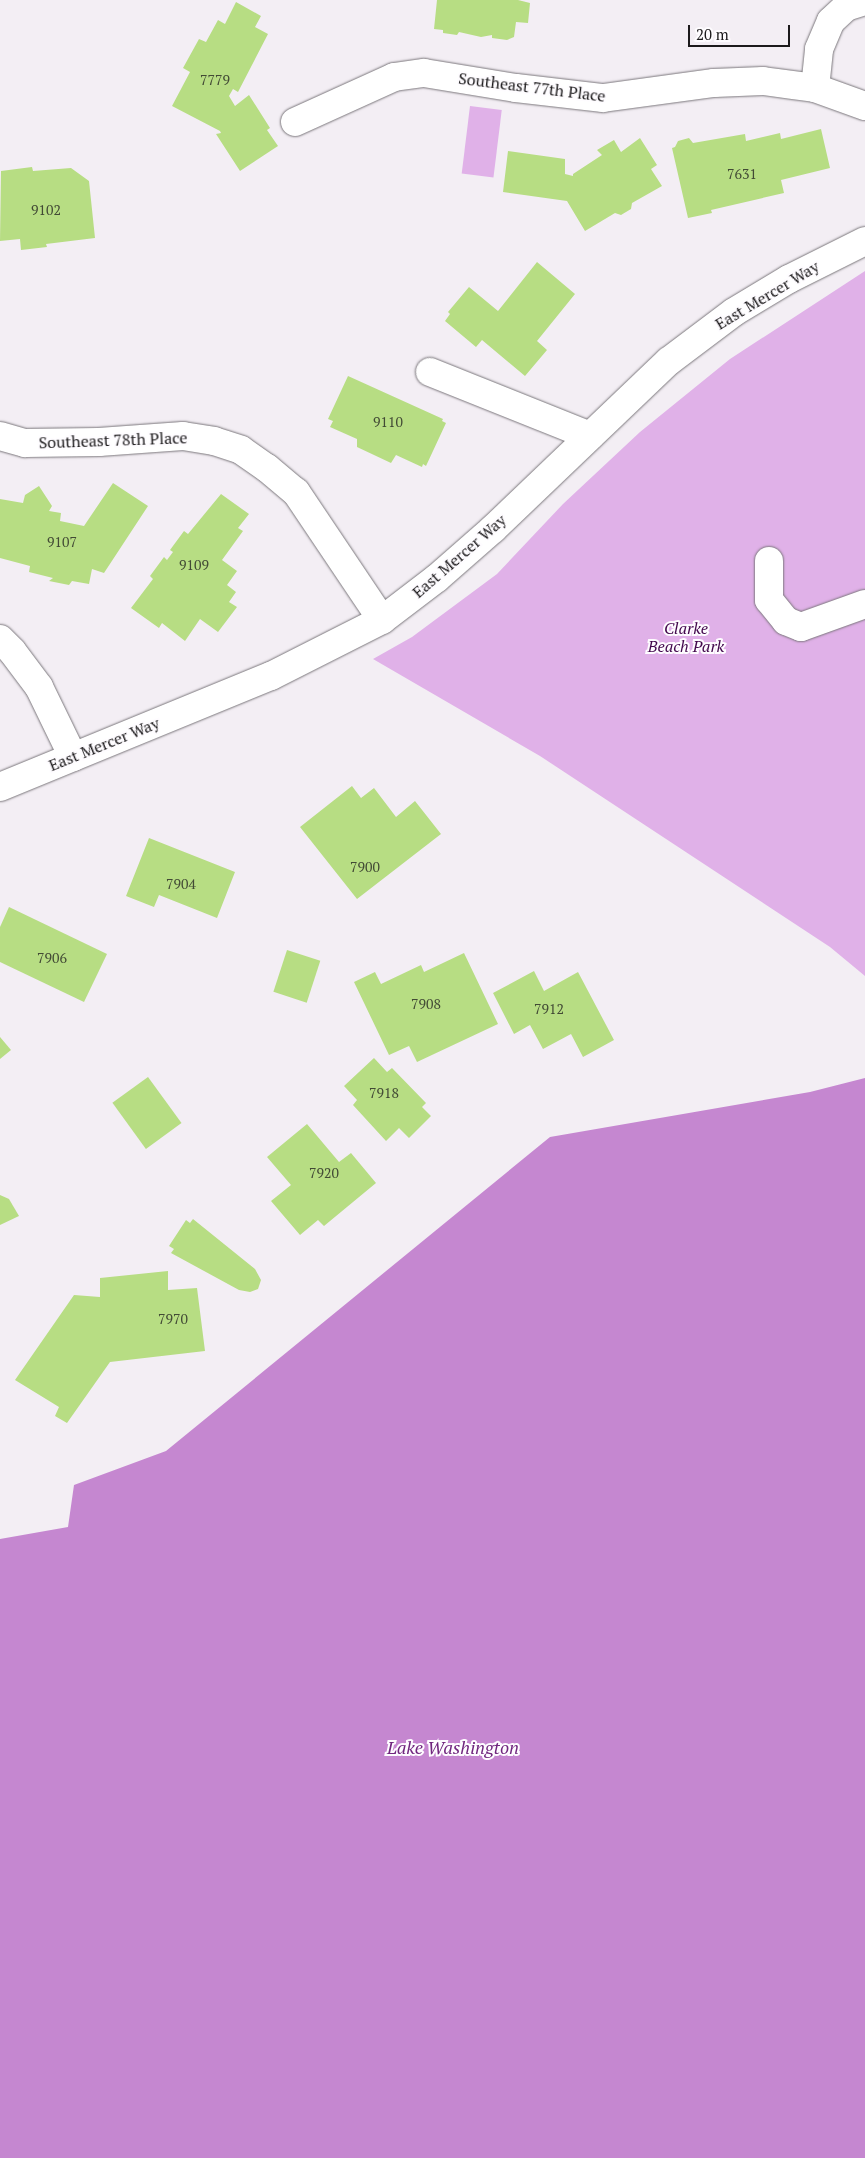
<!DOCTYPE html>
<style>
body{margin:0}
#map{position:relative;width:865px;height:2158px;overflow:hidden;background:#f3eef4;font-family:"PT Serif",serif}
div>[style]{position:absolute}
.green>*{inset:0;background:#e0b1e8;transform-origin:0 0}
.water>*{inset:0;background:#c587d0}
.building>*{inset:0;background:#b7dd83;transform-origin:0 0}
.roads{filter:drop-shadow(0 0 1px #7b777c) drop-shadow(0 0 1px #7b777c)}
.minor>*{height:28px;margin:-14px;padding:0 14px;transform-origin:14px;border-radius:14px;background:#fff}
span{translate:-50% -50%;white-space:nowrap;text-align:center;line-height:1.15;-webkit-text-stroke:4px #fefcff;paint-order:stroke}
.number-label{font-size:14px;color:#424a35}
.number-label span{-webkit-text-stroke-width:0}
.street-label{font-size:16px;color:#1b191b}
.park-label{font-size:16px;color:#43084d;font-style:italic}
.water-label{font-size:18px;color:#70267e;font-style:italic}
.scale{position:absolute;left:688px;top:25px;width:102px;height:22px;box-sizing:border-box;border:2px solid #1b191b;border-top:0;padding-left:6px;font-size:15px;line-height:18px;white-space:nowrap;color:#1b191b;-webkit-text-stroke:4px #fefcff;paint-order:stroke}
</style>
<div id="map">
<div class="green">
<div style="left:470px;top:106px;width:32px;height:68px;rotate:7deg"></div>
<div style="clip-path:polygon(865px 271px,865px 976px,830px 947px,540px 756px,373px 659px,412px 637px,497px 574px,563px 504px,640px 432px,730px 359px)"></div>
</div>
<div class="water">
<div style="clip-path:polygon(865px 1078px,865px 2158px,0 2158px,0 1539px,68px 1527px,74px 1485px,166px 1451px,550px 1137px,810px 1092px)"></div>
</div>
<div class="building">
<div style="clip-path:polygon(437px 0,518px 0,530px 3px,528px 23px,516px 22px,514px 37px,507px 40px,492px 38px,492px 35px,481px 37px,459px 32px,457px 35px,443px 33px,443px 30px,434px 29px)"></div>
<div style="clip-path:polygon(236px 2px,261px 16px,255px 27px,268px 34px,238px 92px,233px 89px,229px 96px,235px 106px,249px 95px,270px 128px,267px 130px,278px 146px,240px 171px,216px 134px,221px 133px,220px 131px,172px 106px,190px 72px,183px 68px,199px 39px,206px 42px,218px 20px,225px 24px)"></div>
<div style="clip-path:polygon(821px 129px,830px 168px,781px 180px,784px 193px,711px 210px,712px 213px,688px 218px,672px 148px,675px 147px,678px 141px,689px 138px,693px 143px,745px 134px,746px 141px,780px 133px,781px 139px)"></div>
<div style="clip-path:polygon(640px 138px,657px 165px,651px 169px,662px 186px,632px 203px,631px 209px,621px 215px,615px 213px,585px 231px,567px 201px,503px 192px,508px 151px,565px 159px,565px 174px,573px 176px,573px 174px,602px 155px,597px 150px,614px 140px,621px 152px)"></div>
<div style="clip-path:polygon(32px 167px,33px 171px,71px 168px,89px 181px,95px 238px,46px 244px,47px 247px,21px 250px,20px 239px,0 241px,1px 171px)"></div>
<div style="clip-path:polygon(537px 262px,575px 294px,537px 341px,547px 350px,525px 376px,482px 340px,476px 347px,445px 321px,450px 314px,448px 312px,469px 287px,498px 311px)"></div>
<div style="clip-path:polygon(348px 376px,443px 419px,442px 421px,446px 423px,426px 466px,423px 464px,422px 467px,396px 455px,391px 463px,357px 447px,357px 439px,330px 427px,333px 421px,328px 419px)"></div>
<div style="clip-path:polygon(113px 483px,148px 506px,104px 573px,92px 569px,89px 584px,72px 581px,69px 585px,49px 581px,53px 578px,29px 572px,30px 566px,0 558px,0 499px,23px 503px,25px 495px,39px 486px,52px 506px,49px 511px,61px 513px,60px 521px,84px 526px)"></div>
<div style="clip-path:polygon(221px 494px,249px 514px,238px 528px,243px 531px,222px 560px,237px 571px,227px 585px,236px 592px,229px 602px,237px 607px,218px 632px,200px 619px,185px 641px,162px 623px,159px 628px,131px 608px,153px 579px,150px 576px,164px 557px,167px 560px,173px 552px,170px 550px,184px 531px,188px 534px)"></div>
<div style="clip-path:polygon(352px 786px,361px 798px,374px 788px,396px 817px,415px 801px,441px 834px,357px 899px,300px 827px)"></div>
<div style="clip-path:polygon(149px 838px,235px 872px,217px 918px,159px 895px,154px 907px,126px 896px)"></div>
<div style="clip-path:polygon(9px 907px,107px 954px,84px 1002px,0 962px,0 927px)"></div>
<div style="left:287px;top:950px;width:35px;height:44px;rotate:18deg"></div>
<div style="clip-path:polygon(464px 953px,498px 1024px,417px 1062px,409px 1046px,389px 1055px,354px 982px,375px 972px,381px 984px,421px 965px,424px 972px)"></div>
<div style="clip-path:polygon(534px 971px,544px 991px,578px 972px,614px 1040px,583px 1057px,571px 1034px,543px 1049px,530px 1025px,514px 1034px,493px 993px)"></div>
<div style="clip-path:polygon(0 1037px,11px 1050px,0 1059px)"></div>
<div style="clip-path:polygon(374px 1058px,387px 1072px,392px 1068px,426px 1103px,422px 1107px,431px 1116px,409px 1138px,399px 1128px,386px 1141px,353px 1105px,357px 1100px,344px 1086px)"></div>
<div style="left:148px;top:1077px;width:57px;height:44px;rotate:54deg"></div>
<div style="clip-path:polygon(307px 1124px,339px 1162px,351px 1153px,376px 1183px,324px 1226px,318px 1220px,300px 1235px,271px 1201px,291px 1185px,267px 1157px)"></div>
<div style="clip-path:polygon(0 1195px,9px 1199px,19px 1216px,0 1225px)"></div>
<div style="clip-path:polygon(193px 1219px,255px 1269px,261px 1280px,258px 1289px,250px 1292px,239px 1290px,171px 1253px,174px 1249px,169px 1246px,186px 1220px,190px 1223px)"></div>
<div style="clip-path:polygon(168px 1271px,168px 1290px,197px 1288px,205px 1351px,110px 1362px,67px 1423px,55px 1416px,59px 1407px,15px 1380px,74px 1295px,100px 1297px,100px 1278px)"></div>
</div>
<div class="roads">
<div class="minor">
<div style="left:815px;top:88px;width:39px;rotate:-84deg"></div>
<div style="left:819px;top:49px;width:30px;rotate:-67deg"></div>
<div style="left:831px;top:21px;width:21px;rotate:-43deg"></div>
<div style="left:846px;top:7px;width:20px;rotate:-18deg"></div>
<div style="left:295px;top:122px;width:109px;rotate:-24.4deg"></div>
<div style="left:394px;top:77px;width:30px;rotate:-8deg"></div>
<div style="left:424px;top:73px;width:93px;rotate:9.3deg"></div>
<div style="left:516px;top:88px;width:88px;rotate:6.6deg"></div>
<div style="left:603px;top:98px;width:112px;rotate:-7.7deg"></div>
<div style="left:714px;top:83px;width:49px;rotate:-2.3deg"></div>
<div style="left:763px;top:81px;width:52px;rotate:7.7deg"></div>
<div style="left:815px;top:88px;width:53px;rotate:19.8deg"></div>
<div style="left:430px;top:372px;width:172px;rotate:21.8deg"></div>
<div style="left:0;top:436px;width:26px;rotate:16deg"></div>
<div style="left:25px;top:443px;width:74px;rotate:-0.8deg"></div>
<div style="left:99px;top:442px;width:84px;rotate:-4.1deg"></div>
<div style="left:183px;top:436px;width:31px;rotate:9deg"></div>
<div style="left:214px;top:441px;width:28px;rotate:18deg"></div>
<div style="left:241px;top:450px;width:32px;rotate:35deg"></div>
<div style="left:267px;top:468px;width:38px;rotate:40deg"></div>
<div style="left:296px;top:492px;width:154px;rotate:56.1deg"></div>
<div style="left:769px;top:561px;width:39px;rotate:90deg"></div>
<div style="left:769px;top:600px;width:27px;rotate:51deg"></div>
<div style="left:786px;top:621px;width:16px;rotate:22deg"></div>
<div style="left:801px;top:627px;width:68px;rotate:-19.8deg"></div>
<div style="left:0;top:639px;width:17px;rotate:45deg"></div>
<div style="left:12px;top:651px;width:45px;rotate:53.1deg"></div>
<div style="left:39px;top:687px;width:78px;rotate:64.1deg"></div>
<div style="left:0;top:787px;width:293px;rotate:-22.3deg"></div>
<div style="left:271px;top:676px;width:124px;rotate:-26.8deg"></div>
<div style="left:382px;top:620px;width:69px;rotate:-37.4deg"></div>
<div style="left:437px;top:578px;width:74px;rotate:-41.2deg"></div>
<div style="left:493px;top:529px;width:243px;rotate:-43.7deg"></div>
<div style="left:669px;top:361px;width:81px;rotate:-37deg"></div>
<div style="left:734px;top:312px;width:64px;rotate:-31deg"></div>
<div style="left:789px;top:279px;width:85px;rotate:-26.6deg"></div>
</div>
</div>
<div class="number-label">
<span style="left:215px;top:80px">7779</span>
<span style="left:742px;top:174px">7631</span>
<span style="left:46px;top:210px">9102</span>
<span style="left:388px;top:422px">9110</span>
<span style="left:62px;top:542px">9107</span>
<span style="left:194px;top:565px">9109</span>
<span style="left:365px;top:867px">7900</span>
<span style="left:181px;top:884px">7904</span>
<span style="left:52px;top:958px">7906</span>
<span style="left:426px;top:1004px">7908</span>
<span style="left:549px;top:1009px">7912</span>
<span style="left:384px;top:1093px">7918</span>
<span style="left:324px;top:1173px">7920</span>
<span style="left:173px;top:1319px">7970</span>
</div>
<div class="street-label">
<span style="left:532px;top:87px;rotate:7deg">Southeast 77th Place</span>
<span style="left:767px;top:295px;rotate:-31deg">East Mercer Way</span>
<span style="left:113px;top:440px;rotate:-2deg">Southeast 78th Place</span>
<span style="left:459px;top:556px;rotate:-41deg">East Mercer Way</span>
<span style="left:104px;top:744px;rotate:-22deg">East Mercer Way</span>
</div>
<div class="park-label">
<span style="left:686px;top:637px">Clarke<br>Beach Park</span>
</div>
<div class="water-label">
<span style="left:453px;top:1747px">Lake Washington</span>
</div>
<div class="scale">20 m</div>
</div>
